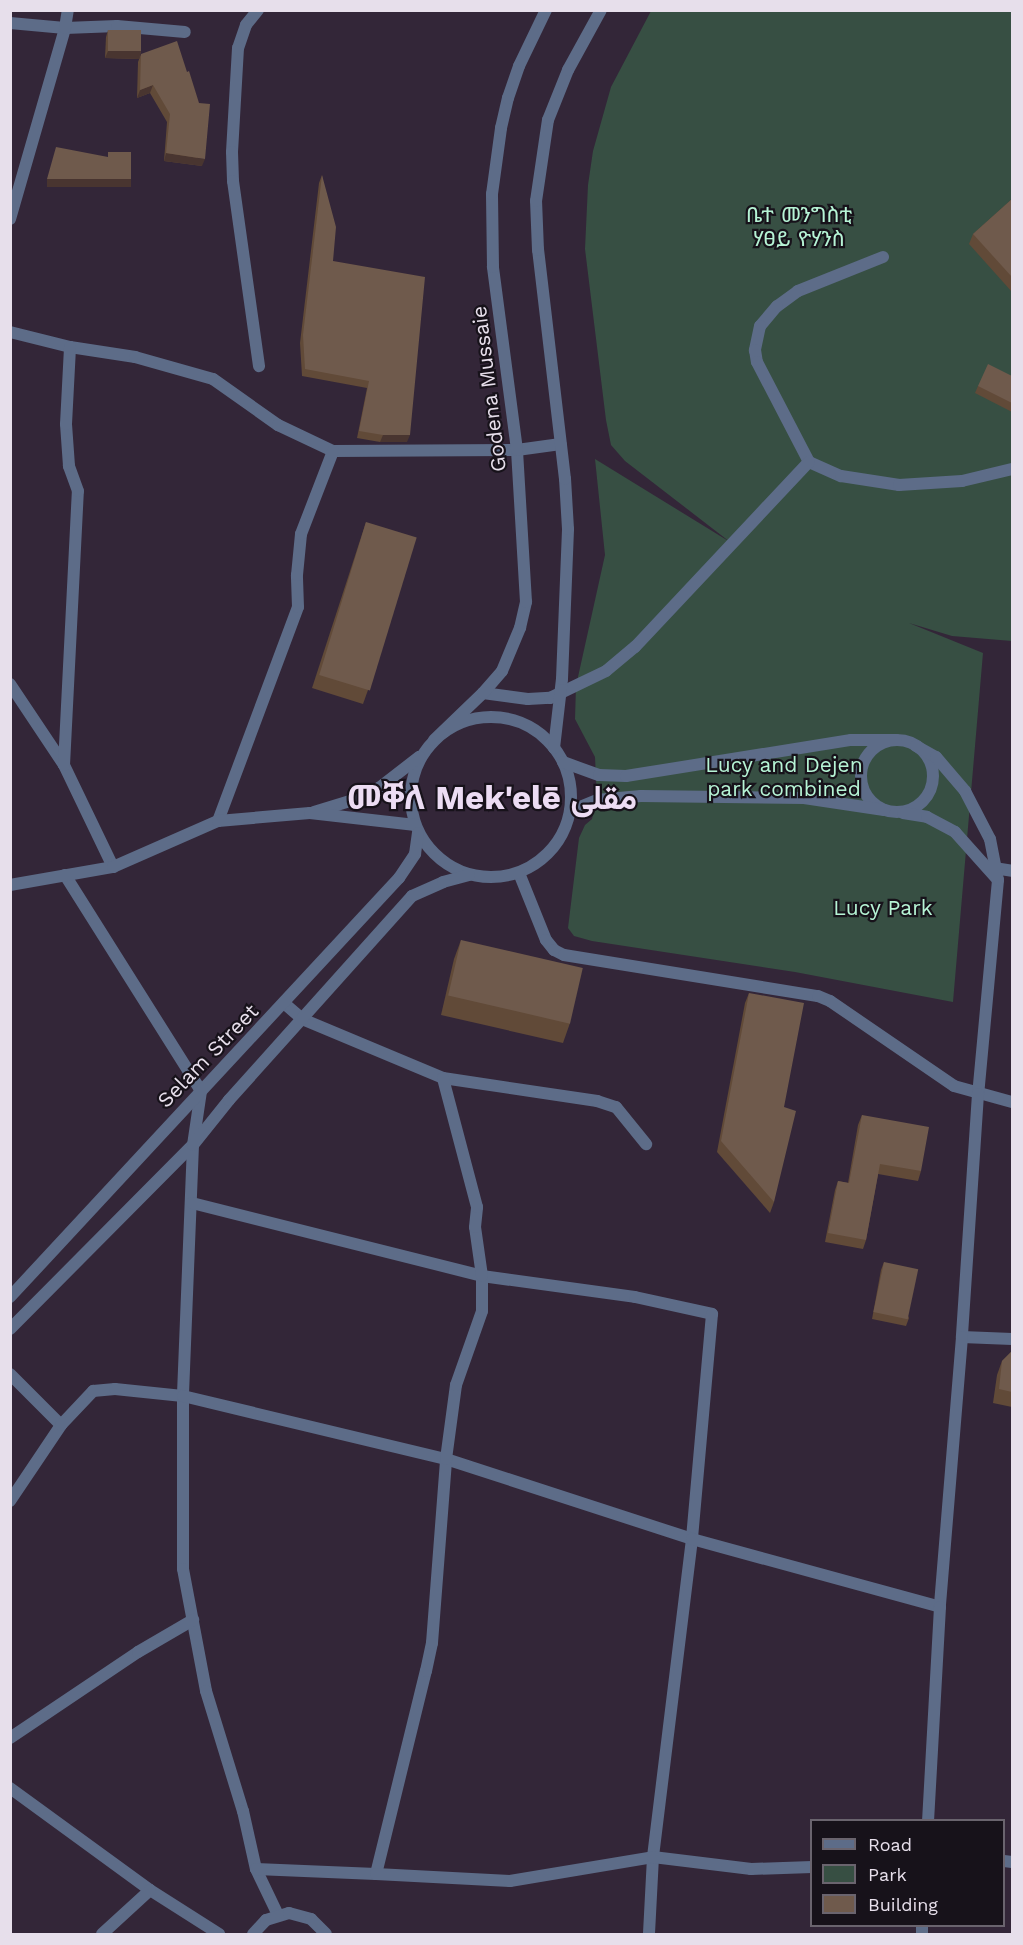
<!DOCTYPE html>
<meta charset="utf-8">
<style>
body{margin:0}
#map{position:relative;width:1023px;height:1945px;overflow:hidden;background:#332638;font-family:"Work Sans",Vazirmatn,"Noto Sans Ethiopic",sans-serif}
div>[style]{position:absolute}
.green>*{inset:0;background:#374f43}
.service>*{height:12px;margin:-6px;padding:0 6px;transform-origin:6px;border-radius:6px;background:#5d6c88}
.minor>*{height:12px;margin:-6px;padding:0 6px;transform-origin:6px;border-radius:6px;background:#5d6c88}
.tertiary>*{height:12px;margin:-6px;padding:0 6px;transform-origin:6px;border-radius:6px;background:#5d6c88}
.tertiary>.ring{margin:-6px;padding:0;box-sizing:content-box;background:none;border:12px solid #5d6c88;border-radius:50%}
.wall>*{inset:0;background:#614a38}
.shaded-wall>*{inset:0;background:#493530;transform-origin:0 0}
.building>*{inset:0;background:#6f5a4c;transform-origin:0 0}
span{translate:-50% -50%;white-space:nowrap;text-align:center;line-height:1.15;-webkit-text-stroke:4.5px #17121a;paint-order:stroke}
.park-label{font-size:21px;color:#b6f4d5}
.street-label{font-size:21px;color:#e7dfeb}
.town-label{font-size:33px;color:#ecdcf3;font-weight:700}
.frame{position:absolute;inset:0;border:12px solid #e7dfeb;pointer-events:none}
.legend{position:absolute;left:810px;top:1819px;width:195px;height:108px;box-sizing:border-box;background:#17121a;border:2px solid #6a646e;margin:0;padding:8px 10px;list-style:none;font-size:18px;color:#e7dfeb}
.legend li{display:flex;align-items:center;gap:12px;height:30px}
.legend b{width:30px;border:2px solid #6a646e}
</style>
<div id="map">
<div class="green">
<div style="clip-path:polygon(651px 11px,1012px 11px,1012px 641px,952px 636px,909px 623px,983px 653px,953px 1002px,795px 972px,592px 941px,574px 936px,568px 928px,579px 838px,585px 825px,592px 819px,597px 799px,595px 757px,575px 719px,576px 686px,605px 555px,595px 459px,730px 542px,625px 461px,611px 445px,606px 420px,585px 249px,588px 185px,593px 151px,611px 87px)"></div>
</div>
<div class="service">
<div style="left:883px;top:257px;width:92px;rotate:158.2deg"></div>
<div style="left:798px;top:291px;width:26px;rotate:144deg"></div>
<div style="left:777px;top:306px;width:26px;rotate:130deg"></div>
<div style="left:760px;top:326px;width:25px;rotate:102deg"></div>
<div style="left:755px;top:350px;width:12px;rotate:81deg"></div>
<div style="left:757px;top:362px;width:113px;rotate:62.5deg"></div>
<div style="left:809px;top:462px;width:35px;rotate:24deg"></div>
<div style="left:841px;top:476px;width:59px;rotate:8.8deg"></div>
<div style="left:899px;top:485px;width:63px;rotate:-3.6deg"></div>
<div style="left:962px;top:481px;width:51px;rotate:-13.5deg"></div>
<div style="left:483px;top:693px;width:45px;rotate:7.6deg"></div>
<div style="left:528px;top:699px;width:22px;rotate:-3deg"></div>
<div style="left:550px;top:698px;width:62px;rotate:-25.7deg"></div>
<div style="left:606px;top:671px;width:38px;rotate:-40deg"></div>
<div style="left:635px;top:647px;width:254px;rotate:-46.8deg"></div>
</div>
<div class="minor">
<div style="left:258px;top:10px;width:19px;rotate:129deg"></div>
<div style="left:246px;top:25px;width:24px;rotate:109deg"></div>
<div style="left:238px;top:48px;width:104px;rotate:93.3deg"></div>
<div style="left:232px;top:152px;width:29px;rotate:88deg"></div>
<div style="left:233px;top:181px;width:187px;rotate:82deg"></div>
<div style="left:10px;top:23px;width:55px;rotate:5.2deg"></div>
<div style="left:65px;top:28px;width:52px;rotate:-2.2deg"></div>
<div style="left:117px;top:26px;width:68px;rotate:5deg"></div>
<div style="left:10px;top:219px;width:199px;rotate:-73.9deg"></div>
<div style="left:65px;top:28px;width:18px;rotate:-81deg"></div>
<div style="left:10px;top:332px;width:62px;rotate:14deg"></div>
<div style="left:70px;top:347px;width:66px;rotate:8.7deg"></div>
<div style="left:135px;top:357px;width:81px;rotate:15.8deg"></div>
<div style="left:213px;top:379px;width:80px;rotate:35.3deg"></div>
<div style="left:278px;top:425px;width:61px;rotate:25.3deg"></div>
<div style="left:333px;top:451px;width:184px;rotate:-0.3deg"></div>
<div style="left:517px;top:450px;width:44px;rotate:-7.8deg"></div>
<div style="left:10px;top:684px;width:97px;rotate:56.3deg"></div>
<div style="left:64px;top:765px;width:113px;rotate:64.3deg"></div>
<div style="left:64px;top:765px;width:274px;rotate:-87.1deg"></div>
<div style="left:78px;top:491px;width:27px;rotate:-110deg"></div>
<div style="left:69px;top:466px;width:42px;rotate:-94.1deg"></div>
<div style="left:66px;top:424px;width:77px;rotate:-87deg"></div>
<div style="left:218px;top:821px;width:228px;rotate:-69.5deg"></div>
<div style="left:298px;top:607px;width:32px;rotate:-92deg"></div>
<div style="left:297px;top:575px;width:41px;rotate:-84.4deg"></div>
<div style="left:301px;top:534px;width:89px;rotate:-68.9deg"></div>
<div style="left:988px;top:867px;width:24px;rotate:9deg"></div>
<div style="left:519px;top:873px;width:72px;rotate:68.1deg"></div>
<div style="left:546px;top:940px;width:13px;rotate:51deg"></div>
<div style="left:554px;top:950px;width:11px;rotate:27deg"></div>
<div style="left:564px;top:955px;width:257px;rotate:9.2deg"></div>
<div style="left:818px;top:996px;width:13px;rotate:23deg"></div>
<div style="left:830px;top:1001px;width:150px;rotate:34.4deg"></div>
<div style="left:954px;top:1086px;width:60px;rotate:15.4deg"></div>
<div style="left:65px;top:875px;width:255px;rotate:57.8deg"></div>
<div style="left:201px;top:1091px;width:55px;rotate:98.4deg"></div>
<div style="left:193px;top:1145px;width:251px;rotate:92.3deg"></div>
<div style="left:183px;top:1396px;width:173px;rotate:90deg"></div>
<div style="left:183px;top:1569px;width:124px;rotate:79.3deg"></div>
<div style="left:206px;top:1691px;width:126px;rotate:72.9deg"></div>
<div style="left:243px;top:1811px;width:59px;rotate:77.4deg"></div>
<div style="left:256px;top:1869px;width:51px;rotate:64.4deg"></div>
<div style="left:285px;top:1004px;width:23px;rotate:41deg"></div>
<div style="left:302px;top:1019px;width:153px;rotate:22.7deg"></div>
<div style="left:443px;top:1078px;width:156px;rotate:8.5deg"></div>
<div style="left:597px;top:1101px;width:20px;rotate:18deg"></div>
<div style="left:616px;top:1107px;width:48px;rotate:51deg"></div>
<div style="left:192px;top:1203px;width:299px;rotate:14.1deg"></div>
<div style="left:482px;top:1276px;width:154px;rotate:7.8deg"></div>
<div style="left:635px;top:1297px;width:79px;rotate:12.4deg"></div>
<div style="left:712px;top:1314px;width:226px;rotate:95.1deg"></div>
<div style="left:692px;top:1539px;width:320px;rotate:97deg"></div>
<div style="left:653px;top:1857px;width:77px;rotate:93deg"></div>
<div style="left:962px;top:1337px;width:50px;rotate:2.3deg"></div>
<div style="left:10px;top:1374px;width:72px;rotate:45deg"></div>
<div style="left:10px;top:1501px;width:92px;rotate:-56.1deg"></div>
<div style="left:61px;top:1425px;width:47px;rotate:-46.7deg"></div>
<div style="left:93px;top:1391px;width:22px;rotate:-5deg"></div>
<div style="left:115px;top:1389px;width:68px;rotate:5.9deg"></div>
<div style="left:183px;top:1396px;width:270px;rotate:13.5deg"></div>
<div style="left:446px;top:1459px;width:259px;rotate:18deg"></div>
<div style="left:692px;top:1539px;width:257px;rotate:15.3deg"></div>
<div style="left:10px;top:1738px;width:154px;rotate:-33.9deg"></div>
<div style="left:138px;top:1652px;width:64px;rotate:-30.2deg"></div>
<div style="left:10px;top:1788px;width:173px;rotate:36.1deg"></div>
<div style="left:150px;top:1890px;width:82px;rotate:32.5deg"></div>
<div style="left:1004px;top:1861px;width:8px;rotate:7deg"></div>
<div style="left:256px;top:1869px;width:120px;rotate:2.4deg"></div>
<div style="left:376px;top:1874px;width:209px;rotate:-76.2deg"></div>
<div style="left:426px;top:1671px;width:29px;rotate:-78deg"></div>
<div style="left:432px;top:1643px;width:185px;rotate:-85.6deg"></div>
<div style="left:446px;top:1459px;width:75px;rotate:-82.3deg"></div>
<div style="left:456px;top:1385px;width:78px;rotate:-70.6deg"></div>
<div style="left:482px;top:1311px;width:35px;rotate:-90deg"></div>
<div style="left:482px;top:1276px;width:49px;rotate:-98.1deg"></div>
<div style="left:475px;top:1227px;width:20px;rotate:-84deg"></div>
<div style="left:477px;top:1207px;width:133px;rotate:-104.8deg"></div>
<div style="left:376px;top:1874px;width:134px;rotate:3deg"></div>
<div style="left:510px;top:1881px;width:145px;rotate:-9.5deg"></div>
<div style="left:653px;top:1857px;width:99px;rotate:7deg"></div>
<div style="left:751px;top:1869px;width:61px;rotate:-1.9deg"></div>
<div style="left:102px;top:1934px;width:65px;rotate:-42.5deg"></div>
<div style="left:253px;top:1934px;width:19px;rotate:-47deg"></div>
<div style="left:266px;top:1920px;width:24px;rotate:-17deg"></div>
<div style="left:289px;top:1913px;width:23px;rotate:15deg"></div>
<div style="left:311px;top:1919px;width:21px;rotate:45deg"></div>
</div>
<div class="tertiary">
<div class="ring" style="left:411px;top:717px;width:148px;height:148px"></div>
<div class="ring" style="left:861px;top:740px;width:60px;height:60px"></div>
<div style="left:434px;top:740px;width:68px;rotate:-43.8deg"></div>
<div style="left:483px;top:693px;width:29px;rotate:-49deg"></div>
<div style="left:502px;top:671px;width:47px;rotate:-67.3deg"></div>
<div style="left:520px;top:628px;width:27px;rotate:-77deg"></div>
<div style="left:526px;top:602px;width:152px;rotate:-93.4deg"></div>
<div style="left:517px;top:450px;width:185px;rotate:-97.5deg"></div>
<div style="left:493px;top:267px;width:73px;rotate:-90.8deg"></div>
<div style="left:492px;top:194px;width:67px;rotate:-82.2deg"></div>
<div style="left:501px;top:128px;width:31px;rotate:-77deg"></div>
<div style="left:508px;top:98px;width:34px;rotate:-71deg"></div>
<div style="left:519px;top:66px;width:62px;rotate:-64.3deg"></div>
<div style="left:916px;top:746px;width:23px;rotate:29deg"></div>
<div style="left:936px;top:757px;width:45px;rotate:49.5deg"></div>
<div style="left:965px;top:791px;width:54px;rotate:62.5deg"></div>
<div style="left:990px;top:839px;width:42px;rotate:79deg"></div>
<div style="left:998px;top:880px;width:215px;rotate:95.3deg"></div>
<div style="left:978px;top:1094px;width:244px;rotate:93.8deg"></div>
<div style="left:962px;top:1337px;width:271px;rotate:94.7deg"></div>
<div style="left:940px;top:1607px;width:213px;rotate:93.2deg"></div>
<div style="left:554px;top:748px;width:69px;rotate:-83.4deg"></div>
<div style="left:562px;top:679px;width:150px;rotate:-87.7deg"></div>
<div style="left:568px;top:529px;width:50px;rotate:-93.4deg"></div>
<div style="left:565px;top:479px;width:231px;rotate:-96.7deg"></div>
<div style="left:538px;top:250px;width:49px;rotate:-92.3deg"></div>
<div style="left:536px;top:201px;width:82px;rotate:-81.6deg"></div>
<div style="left:548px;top:120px;width:54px;rotate:-68.2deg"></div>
<div style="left:568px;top:70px;width:68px;rotate:-61.2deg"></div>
<div style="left:563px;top:762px;width:38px;rotate:20deg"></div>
<div style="left:599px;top:775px;width:27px;rotate:2deg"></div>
<div style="left:626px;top:776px;width:228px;rotate:-9.1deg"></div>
<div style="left:851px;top:740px;width:45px"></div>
<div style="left:570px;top:811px;width:29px;rotate:-22deg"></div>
<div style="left:597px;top:800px;width:44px;rotate:-5.2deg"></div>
<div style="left:641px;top:796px;width:163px;rotate:0.7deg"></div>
<div style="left:804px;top:798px;width:81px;rotate:8.5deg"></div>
<div style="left:314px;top:812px;width:41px;rotate:-17.1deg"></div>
<div style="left:353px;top:800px;width:29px;rotate:-25deg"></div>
<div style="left:379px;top:788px;width:51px;rotate:-37.8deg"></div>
<div style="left:903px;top:813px;width:24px;rotate:9deg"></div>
<div style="left:927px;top:817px;width:32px;rotate:28deg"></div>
<div style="left:955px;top:832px;width:64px;rotate:48.1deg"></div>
<div style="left:10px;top:885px;width:105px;rotate:-9.9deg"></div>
<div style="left:113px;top:867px;width:115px;rotate:-23.7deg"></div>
<div style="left:218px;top:821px;width:92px;rotate:-5deg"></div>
<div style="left:310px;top:813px;width:106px;rotate:6.5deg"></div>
<div style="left:10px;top:1297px;width:572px;rotate:-47.13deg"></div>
<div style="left:399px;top:878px;width:29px;rotate:-56deg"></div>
<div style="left:415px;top:854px;width:21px;rotate:-82deg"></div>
<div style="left:10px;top:1329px;width:260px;rotate:-45.2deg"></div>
<div style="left:193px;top:1145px;width:58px;rotate:-51.3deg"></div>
<div style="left:229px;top:1100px;width:274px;rotate:-48.1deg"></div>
<div style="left:412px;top:896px;width:34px;rotate:-24deg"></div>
<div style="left:443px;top:882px;width:27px;rotate:-15deg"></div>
<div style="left:922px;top:1934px;width:8px;rotate:-90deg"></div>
</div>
<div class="wall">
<div style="clip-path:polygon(108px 30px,141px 51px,139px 59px,105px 58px,106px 37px)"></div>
<div style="clip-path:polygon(141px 54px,202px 166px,164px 161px,167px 122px,150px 93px,137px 98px,138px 62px)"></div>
<div style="clip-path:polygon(322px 175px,333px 261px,407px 442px,380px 442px,357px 438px,367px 388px,302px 376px,300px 343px,319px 183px)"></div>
<div style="clip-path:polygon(1012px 199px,1012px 292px,969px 244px,973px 234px)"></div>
<div style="clip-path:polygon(1012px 376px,1012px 412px,975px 393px,978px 386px)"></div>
<div style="clip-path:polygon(366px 522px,368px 690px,363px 704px,312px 688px)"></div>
<div style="clip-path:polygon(461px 940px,570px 1023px,563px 1043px,441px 1015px,454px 959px)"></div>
<div style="clip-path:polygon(749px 993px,774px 1202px,770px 1213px,717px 1152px,745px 1003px)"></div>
<div style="clip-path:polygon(862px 1115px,921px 1171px,918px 1181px,878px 1174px,866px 1240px,863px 1249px,825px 1242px,835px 1190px,838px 1181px,848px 1183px,858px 1125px)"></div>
<div style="clip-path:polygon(884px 1262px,909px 1318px,906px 1326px,872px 1319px,881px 1270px)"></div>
<div style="clip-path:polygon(1012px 1351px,1012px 1407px,993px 1403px,997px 1375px,1002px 1361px)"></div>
</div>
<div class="shaded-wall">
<div style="clip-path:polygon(108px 51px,141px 51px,139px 59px,105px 58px)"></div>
<div style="clip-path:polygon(153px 85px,150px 93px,137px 98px,140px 90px)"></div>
<div style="clip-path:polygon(166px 153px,205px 159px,202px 166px,164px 161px)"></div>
<div style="left:47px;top:179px;width:84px;height:8px"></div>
<div style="clip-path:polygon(383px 435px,410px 435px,407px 442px,380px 442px)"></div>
</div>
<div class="building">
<div style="left:108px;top:30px;width:33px;height:21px"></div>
<div style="clip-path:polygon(177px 41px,187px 72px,189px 71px,199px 103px,210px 104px,205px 159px,166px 153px,170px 114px,153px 85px,140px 90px,141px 54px)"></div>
<div style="clip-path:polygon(56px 147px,108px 157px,108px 152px,131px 152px,131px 179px,47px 179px)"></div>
<div style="clip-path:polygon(322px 175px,336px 227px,333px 261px,425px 277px,410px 435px,383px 435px,359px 431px,369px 381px,305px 369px,303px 335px)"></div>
<div style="clip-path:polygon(1012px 199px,1012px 277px,973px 234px)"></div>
<div style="clip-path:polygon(988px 364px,1012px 376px,1012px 403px,978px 386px)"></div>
<div style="left:366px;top:522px;width:53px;height:160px;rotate:17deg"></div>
<div style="left:461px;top:940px;width:125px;height:57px;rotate:13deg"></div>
<div style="clip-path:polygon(749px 993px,804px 1003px,784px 1107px,796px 1111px,774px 1202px,721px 1141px)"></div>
<div style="clip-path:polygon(862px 1115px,929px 1127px,921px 1171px,880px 1164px,866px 1240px,828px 1233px,838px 1181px,849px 1183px)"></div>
<div style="left:884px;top:1262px;width:35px;height:51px;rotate:12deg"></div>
<div style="clip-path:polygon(1012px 1351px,1012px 1392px,999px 1389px,1002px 1361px)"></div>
</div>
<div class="park-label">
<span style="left:799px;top:227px">ቤተ መንግስቲ<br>ሃፀይ ዮሃንስ</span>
<span style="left:784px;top:777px">Lucy and Dejen<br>park combined</span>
<span style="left:883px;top:908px">Lucy Park</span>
</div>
<div class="street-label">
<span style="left:489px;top:389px;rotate:-97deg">Godena Mussaie</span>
<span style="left:208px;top:1056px;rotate:-46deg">Selam Street</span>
</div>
<div class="town-label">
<span style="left:492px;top:798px">መቐለ Mek'elē مقلى</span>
</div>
<div class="frame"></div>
<ul class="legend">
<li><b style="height:8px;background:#5d6c88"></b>Road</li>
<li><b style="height:16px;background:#374f43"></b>Park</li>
<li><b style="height:16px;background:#6f5a4c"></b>Building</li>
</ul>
</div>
